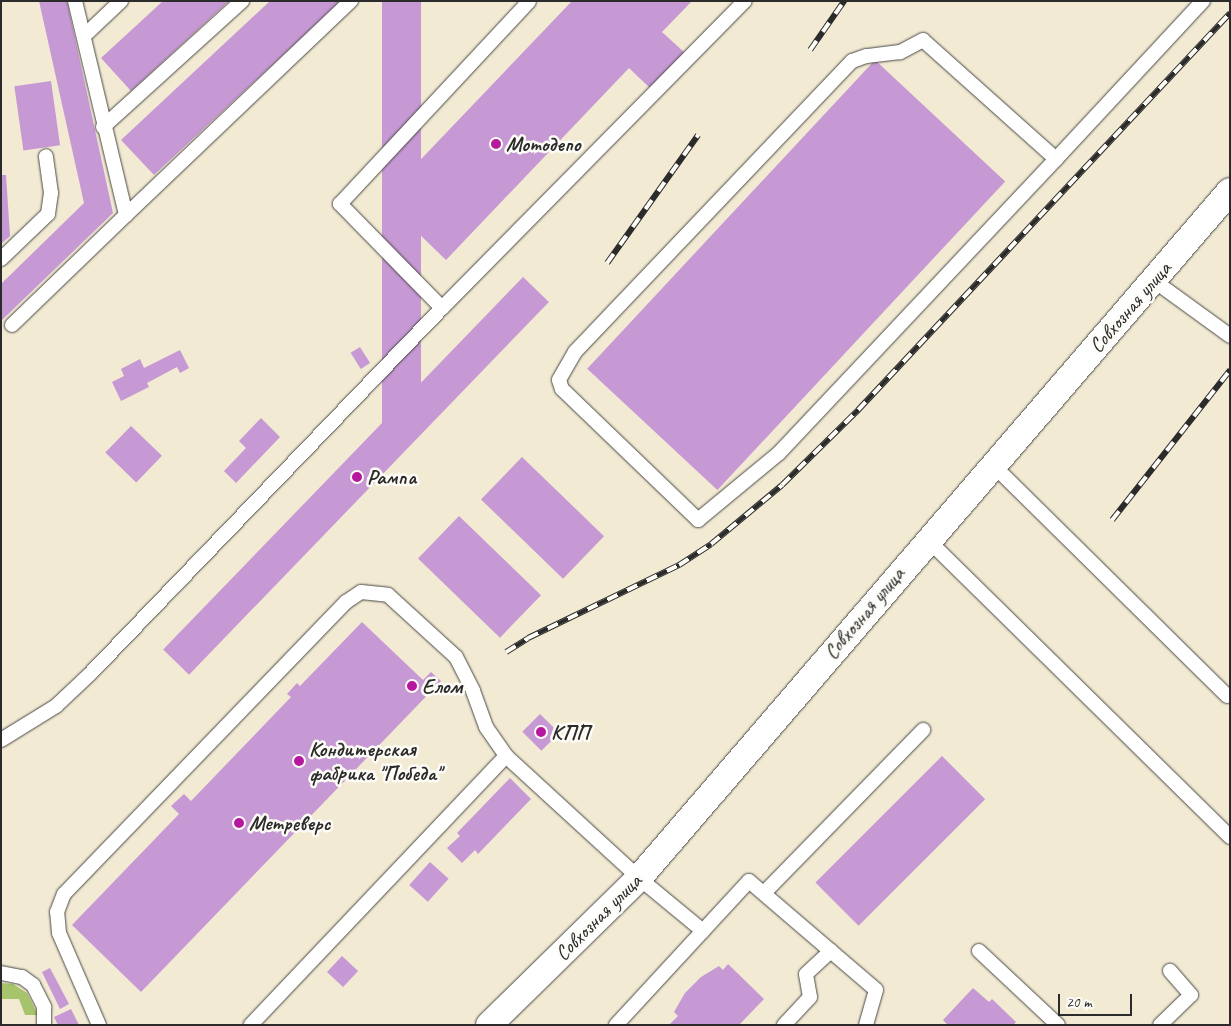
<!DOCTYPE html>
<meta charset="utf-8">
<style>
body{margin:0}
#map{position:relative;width:1231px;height:1026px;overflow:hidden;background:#f2ead3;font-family:Caveat,sans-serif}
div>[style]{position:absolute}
.green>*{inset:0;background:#a5c46b}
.building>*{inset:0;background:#c698d4;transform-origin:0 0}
.roads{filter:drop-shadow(0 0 1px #494844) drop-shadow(0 0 1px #494844)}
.service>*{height:14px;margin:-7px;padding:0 7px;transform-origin:7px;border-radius:7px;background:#fff}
.minor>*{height:26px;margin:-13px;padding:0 13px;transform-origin:13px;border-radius:13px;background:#fff}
.rail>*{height:5.5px;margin-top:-2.75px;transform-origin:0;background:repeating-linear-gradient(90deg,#fdfcf7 0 11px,#2b2b2b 0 22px);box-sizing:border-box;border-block:1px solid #2b2b2b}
.dots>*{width:14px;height:14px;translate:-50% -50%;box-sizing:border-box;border:2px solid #fdfcf7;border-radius:50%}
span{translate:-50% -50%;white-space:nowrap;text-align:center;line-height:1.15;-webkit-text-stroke:5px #fdfcf7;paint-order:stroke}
.poi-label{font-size:21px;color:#2b2b2b;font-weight:700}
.left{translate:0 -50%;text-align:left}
.street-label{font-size:21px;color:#2b2b2b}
.frame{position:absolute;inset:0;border:2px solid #2b2b2b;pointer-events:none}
.scale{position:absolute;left:1058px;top:994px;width:74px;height:22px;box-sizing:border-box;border:2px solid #2b2b2b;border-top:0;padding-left:6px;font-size:15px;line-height:18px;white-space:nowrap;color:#2b2b2b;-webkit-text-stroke:4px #fdfcf7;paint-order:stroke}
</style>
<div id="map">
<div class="green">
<div style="clip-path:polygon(1px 983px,13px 984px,27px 993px,38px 1015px,25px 1015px,19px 999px,1px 999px)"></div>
</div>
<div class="building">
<div style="clip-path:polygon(39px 1px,67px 1px,113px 213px,1px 321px,1px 284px,84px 203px)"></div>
<div style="clip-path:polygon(163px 1px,229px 1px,131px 91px,101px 58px)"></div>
<div style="clip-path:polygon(270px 1px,341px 1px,154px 175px,121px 140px)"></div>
<div style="left:382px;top:1px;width:39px;height:427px"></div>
<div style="clip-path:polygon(572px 1px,692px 1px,662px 32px,685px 53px,651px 89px,629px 68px,446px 260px,383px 199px)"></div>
<div style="left:875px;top:60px;width:178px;height:422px;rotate:43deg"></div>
<div style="left:51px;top:81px;width:65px;height:37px;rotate:82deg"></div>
<div style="clip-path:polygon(1px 175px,6px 175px,10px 236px,1px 244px)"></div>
<div style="left:523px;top:277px;width:36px;height:518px;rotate:44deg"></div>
<div style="left:360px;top:347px;width:19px;height:11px;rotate:58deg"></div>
<div style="clip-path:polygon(180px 350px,189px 368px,180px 373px,177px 367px,147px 383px,149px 387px,121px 401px,112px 382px,124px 376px,121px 369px,140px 359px,144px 368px)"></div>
<div style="clip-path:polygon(261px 418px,280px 437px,236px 483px,224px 471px,246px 448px,239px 441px)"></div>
<div style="left:131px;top:426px;width:43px;height:37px;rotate:44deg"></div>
<div style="left:522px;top:457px;width:114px;height:59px;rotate:44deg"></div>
<div style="left:459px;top:516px;width:114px;height:59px;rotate:44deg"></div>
<div style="clip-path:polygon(362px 622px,423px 680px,431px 672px,441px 681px,141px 992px,72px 925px,179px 814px,171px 806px,184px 794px,191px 801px,291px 697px,287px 694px,297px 683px,300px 686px)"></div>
<div style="left:540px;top:714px;width:27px;height:25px;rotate:45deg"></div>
<div style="left:942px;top:756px;width:61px;height:179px;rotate:45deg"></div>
<div style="clip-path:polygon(510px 778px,531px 799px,478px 854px,475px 850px,462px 863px,447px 848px,460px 836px,457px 833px)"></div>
<div style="left:430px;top:862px;width:25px;height:31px;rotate:42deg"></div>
<div style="left:342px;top:956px;width:22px;height:22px;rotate:43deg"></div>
<div style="clip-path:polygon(728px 964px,764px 999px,739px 1025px,669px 1025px,678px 1016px,674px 1012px,685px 993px,701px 977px,719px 966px,723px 970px)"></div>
<div style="clip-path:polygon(50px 968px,69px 1004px,60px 1009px,42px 972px)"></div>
<div style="clip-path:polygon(973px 988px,989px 1002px,992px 999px,1016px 1022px,1013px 1025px,948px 1025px,943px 1020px)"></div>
<div style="clip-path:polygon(71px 1009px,79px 1025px,58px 1025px,54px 1017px)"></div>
</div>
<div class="roads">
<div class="service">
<div style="left:84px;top:36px;width:51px;rotate:-43.4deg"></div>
<div style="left:103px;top:127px;width:188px;rotate:-42.2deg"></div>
<div style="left:1056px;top:159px;width:178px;rotate:-138.2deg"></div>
<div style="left:923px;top:40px;width:26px;rotate:152deg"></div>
<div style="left:900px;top:52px;width:34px;rotate:173deg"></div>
<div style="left:866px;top:56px;width:15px;rotate:160deg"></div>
<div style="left:852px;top:61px;width:402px;rotate:133.6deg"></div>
<div style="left:575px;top:352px;width:32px;rotate:120deg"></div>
<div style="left:559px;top:380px;width:9px;rotate:72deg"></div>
<div style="left:562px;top:389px;width:189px;rotate:43.9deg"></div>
<div style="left:698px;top:520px;width:105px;rotate:-39.6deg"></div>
<div style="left:779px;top:453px;width:404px;rotate:-46.7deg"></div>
<div style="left:1056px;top:159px;width:216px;rotate:-47.1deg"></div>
<div style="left:126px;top:215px;width:311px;rotate:-43.6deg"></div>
<div style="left:1px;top:259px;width:65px;rotate:-43.8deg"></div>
<div style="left:48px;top:214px;width:21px;rotate:-82deg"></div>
<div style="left:51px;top:193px;width:37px;rotate:-98deg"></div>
<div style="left:1153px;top:280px;width:95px;rotate:36deg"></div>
<div style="left:442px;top:308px;width:431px;rotate:-45.4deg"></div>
<div style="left:12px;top:325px;width:158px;rotate:-44deg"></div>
<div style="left:126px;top:215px;width:220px;rotate:-103.4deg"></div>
<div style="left:993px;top:465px;width:329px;rotate:44.6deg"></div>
<div style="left:927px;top:539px;width:425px;rotate:44.5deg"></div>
<div style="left:1px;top:740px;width:65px;rotate:-31.7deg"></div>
<div style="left:56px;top:706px;width:47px;rotate:-43.3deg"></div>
<div style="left:90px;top:674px;width:508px;rotate:-46.12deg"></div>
<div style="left:442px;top:308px;width:146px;rotate:-134.4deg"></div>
<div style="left:340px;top:204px;width:277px;rotate:-47deg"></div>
<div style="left:506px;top:756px;width:180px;rotate:42.5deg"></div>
<div style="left:639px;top:878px;width:83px;rotate:39.6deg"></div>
<div style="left:764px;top:893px;width:228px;rotate:-45.7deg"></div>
<div style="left:979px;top:951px;width:108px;rotate:43.1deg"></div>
<div style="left:1px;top:973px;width:21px;rotate:11deg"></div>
<div style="left:22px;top:977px;width:14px;rotate:36deg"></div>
<div style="left:33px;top:985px;width:25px;rotate:63deg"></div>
<div style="left:44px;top:1007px;width:18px;rotate:90deg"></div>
<div style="left:99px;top:1025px;width:100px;rotate:-113.5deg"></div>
<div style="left:59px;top:933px;width:21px;rotate:-95deg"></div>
<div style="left:57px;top:912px;width:19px;rotate:-69deg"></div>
<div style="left:64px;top:894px;width:406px;rotate:-46deg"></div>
<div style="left:346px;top:602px;width:18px;rotate:-34deg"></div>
<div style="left:361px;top:592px;width:27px;rotate:6deg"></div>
<div style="left:388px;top:595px;width:92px;rotate:42.4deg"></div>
<div style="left:456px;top:657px;width:38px;rotate:63deg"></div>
<div style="left:473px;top:691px;width:38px;rotate:70deg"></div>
<div style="left:486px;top:727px;width:35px;rotate:55deg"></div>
<div style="left:506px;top:756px;width:371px;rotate:133.5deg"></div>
<div style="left:616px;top:1025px;width:196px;rotate:-47.3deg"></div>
<div style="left:749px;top:881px;width:167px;rotate:40.6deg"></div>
<div style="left:876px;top:990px;width:36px;rotate:106deg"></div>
<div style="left:784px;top:1025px;width:38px;rotate:-47deg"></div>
<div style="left:810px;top:997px;width:23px;rotate:-100deg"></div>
<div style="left:806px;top:974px;width:34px;rotate:-43deg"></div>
<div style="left:1160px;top:1025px;width:43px;rotate:-44.1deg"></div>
<div style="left:1191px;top:995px;width:32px;rotate:-131deg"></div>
</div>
<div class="minor">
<div style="left:489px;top:1025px;width:210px;rotate:-44.4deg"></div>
<div style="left:639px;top:878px;width:906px;rotate:-49.3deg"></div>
</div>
</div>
<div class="rail">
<div style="left:810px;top:50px;width:60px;rotate:-55.2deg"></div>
<div style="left:607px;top:263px;width:157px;rotate:-54.6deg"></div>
<div style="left:1112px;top:520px;width:191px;rotate:-51.8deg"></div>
<div style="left:506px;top:652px;width:26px;rotate:-32deg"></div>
<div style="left:528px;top:638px;width:168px;rotate:-25.8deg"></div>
<div style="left:679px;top:565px;width:38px;rotate:-33deg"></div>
<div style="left:711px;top:544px;width:92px;rotate:-39.7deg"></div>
<div style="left:782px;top:485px;width:107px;rotate:-44.6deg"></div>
<div style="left:858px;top:410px;width:544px;rotate:-46.86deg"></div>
</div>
<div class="dots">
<div style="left:496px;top:144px;background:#b5179e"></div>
<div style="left:357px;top:477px;background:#b5179e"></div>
<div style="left:412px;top:686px;background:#b5179e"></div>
<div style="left:541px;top:732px;background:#b5179e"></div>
<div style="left:299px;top:761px;background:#b5179e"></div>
<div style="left:239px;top:823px;background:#b5179e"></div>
</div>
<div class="poi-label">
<span class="left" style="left:506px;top:144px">Мотодепо</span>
<span class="left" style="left:367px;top:477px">Рампа</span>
<span class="left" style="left:422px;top:686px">Елом</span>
<span class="left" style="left:551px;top:732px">КПП</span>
<span class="left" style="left:309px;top:761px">Кондитерская<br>фабрика "Победа"</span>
<span class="left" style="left:249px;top:823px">Метреверс</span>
</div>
<div class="street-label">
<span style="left:1130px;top:307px;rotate:-49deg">Совхозная улица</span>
<span style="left:864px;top:613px;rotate:-50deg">Совхозная улица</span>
<span style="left:598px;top:917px;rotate:-45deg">Совхозная улица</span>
</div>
<div class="frame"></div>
<div class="scale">20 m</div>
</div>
